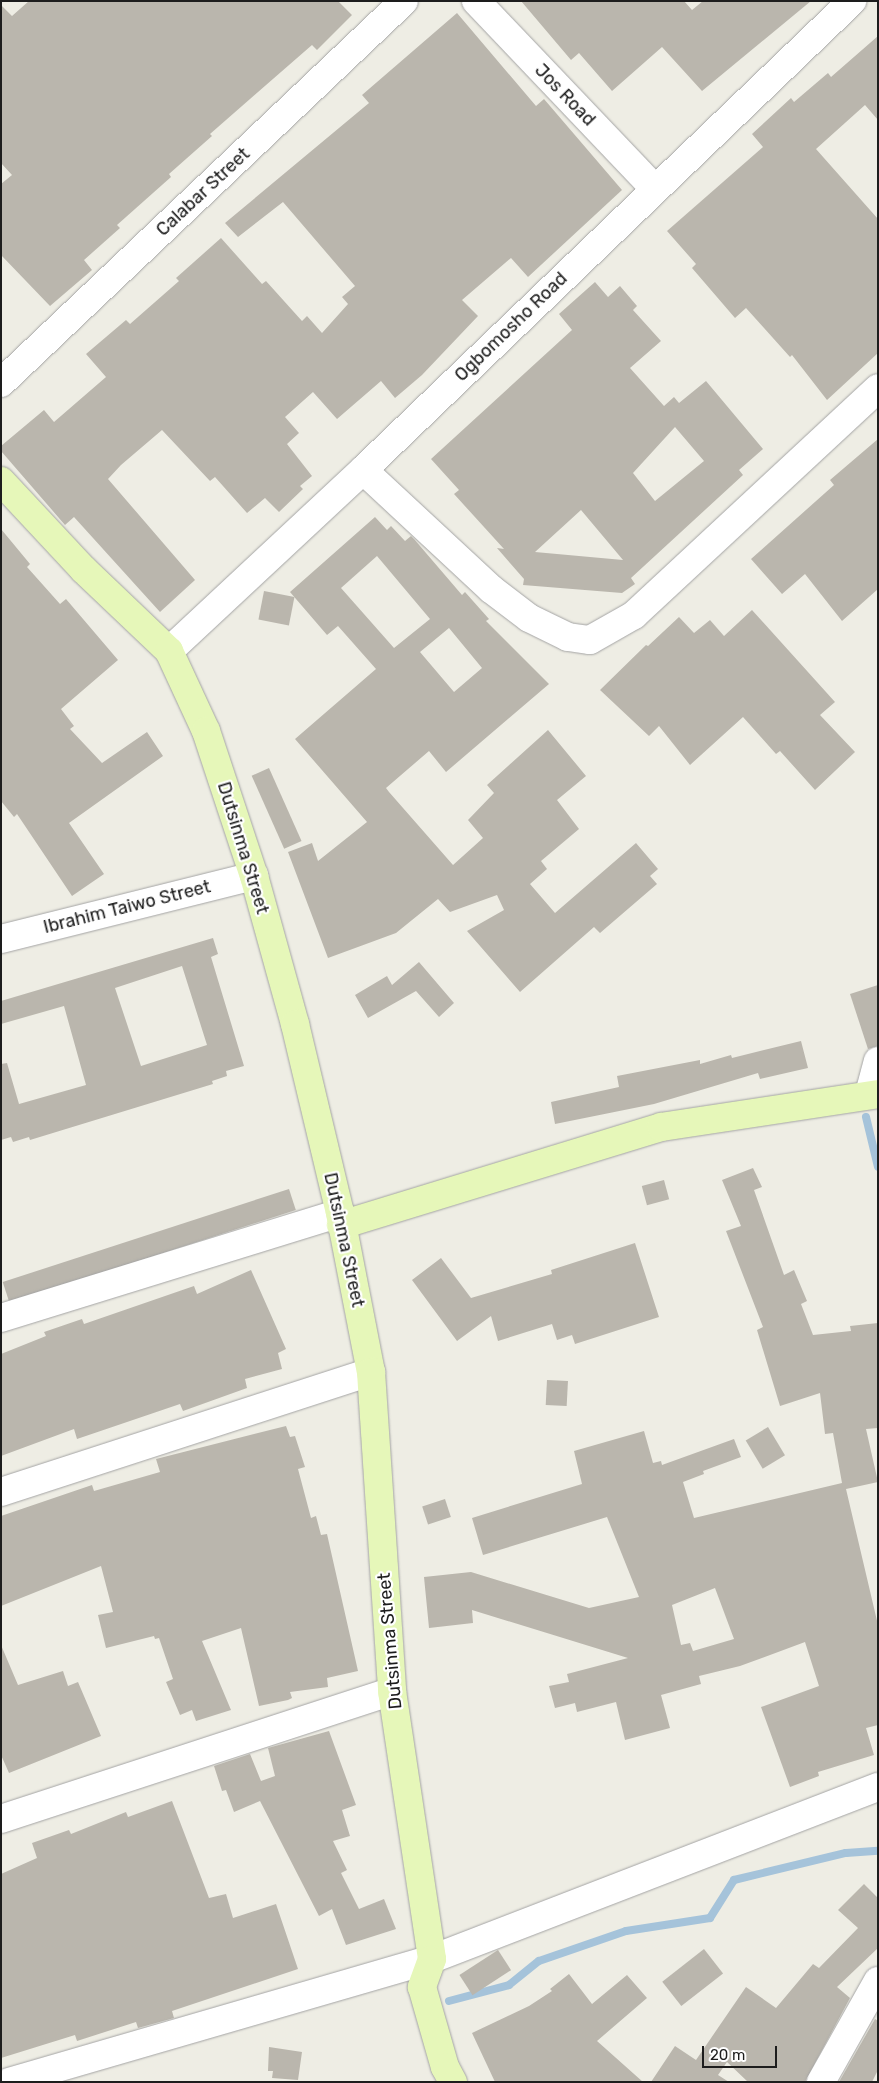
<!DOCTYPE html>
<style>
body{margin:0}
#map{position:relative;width:879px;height:2083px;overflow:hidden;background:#eeede4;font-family:Rubik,sans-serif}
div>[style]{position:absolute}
.stream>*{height:8px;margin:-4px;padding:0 4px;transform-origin:4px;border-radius:4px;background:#a5c3da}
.building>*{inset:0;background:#bab6ad;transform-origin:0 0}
.roads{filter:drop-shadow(0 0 1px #a4a4a4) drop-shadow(0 0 1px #a4a4a4)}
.street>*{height:28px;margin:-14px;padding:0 14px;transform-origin:14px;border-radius:14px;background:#fff}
.secondary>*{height:28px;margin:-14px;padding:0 14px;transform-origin:14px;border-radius:14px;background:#e6f7b9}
span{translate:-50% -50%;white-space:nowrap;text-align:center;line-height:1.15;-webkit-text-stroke:4.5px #fff;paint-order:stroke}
.street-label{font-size:18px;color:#1d1d1d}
.frame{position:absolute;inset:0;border:2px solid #1d1d1d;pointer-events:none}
.scale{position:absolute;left:702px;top:2046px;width:75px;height:22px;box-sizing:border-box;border:2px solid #1d1d1d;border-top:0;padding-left:6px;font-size:15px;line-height:18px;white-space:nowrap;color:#1d1d1d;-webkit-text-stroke:4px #fff;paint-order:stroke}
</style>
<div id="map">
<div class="stream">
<div style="left:866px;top:1117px;width:51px;rotate:76.5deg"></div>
<div style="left:449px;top:2001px;width:62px;rotate:-14.9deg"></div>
<div style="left:509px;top:1985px;width:38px;rotate:-39deg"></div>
<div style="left:539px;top:1961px;width:92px;rotate:-19deg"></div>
<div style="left:626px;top:1931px;width:85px;rotate:-8.8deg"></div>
<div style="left:710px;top:1918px;width:45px;rotate:-57.7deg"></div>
<div style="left:734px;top:1880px;width:115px;rotate:-13.6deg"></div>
<div style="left:846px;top:1853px;width:32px;rotate:-4deg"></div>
</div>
<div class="building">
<div style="clip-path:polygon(29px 1px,338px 1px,352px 15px,317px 50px,312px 45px,210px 134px,212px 136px,169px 174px,171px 177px,117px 225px,120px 228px,84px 260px,92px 270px,50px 306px,1px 255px,1px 184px,12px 175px,1px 163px,1px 5px,12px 16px)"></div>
<div style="clip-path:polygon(521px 1px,684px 1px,692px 10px,703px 1px,811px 1px,702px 91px,662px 47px,612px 91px,579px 53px,571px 60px)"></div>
<div style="clip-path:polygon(457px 13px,536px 106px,544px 99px,622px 190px,528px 277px,511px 258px,462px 300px,478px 316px,422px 375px,395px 398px,381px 381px,337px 419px,313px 392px,285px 417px,299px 433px,287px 444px,312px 476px,300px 486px,303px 489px,279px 512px,265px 498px,247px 513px,215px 477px,210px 481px,162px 430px,121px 465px,108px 479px,195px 580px,160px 612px,74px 517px,65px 525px,1px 451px,1px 446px,44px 410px,54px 422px,106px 377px,86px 354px,126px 320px,130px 324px,179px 281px,176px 278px,221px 238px,262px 284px,266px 281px,302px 321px,307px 316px,322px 333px,348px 304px,342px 297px,355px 286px,283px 202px,238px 237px,225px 223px,369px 103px,362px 95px)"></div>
<div style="clip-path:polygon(878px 36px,878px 120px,865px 105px,816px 149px,878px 219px,878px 353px,827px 400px,792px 355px,790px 357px,746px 308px,735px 318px,692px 268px,696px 264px,667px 231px,763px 147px,752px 134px,791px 98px,794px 102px,828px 73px,831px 77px)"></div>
<div style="clip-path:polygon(evenodd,595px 282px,608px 297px,620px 286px,637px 306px,633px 310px,661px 341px,630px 368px,664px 406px,674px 397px,679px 403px,706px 381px,763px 449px,739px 470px,743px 475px,631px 578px,635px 584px,622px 593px,523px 585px,524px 579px,497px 548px,504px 549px,454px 494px,459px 490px,431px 459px,572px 330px,559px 314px,595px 282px,675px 427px,704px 461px,655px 501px,633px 473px,675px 427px,595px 282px,581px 510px,623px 560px,535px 552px,581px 510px)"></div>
<div style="clip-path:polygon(878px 439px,878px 589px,842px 621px,805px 574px,782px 594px,751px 559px,834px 485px,830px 480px)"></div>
<div style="clip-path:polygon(evenodd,375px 517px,387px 530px,391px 526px,405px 541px,411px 536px,414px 539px,462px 595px,465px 592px,489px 619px,486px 621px,549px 684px,446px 772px,429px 751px,386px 788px,389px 792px,453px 865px,483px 838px,468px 820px,494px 793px,487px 785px,548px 730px,586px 776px,557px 800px,579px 829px,541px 861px,547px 869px,530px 884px,555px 913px,636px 843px,658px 869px,650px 876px,657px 884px,600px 933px,594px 927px,520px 992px,467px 931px,504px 910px,497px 895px,450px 912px,438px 899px,396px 933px,328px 958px,288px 852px,312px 843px,318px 861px,367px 822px,295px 739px,376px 669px,338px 626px,327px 635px,290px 592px,375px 517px,377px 556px,430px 619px,394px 648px,341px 588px,377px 556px,375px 517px,449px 628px,482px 668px,454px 692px,420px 652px,449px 628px)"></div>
<div style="clip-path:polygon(1px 529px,30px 564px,27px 567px,60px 604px,66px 599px,118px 660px,61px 709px,74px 726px,70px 729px,102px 763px,147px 732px,163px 756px,69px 823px,104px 874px,72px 896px,17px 814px,14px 817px,1px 801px)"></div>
<div style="left:264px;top:591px;width:31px;height:29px;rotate:11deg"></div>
<div style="clip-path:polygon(752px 610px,835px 702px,820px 715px,855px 752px,815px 790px,780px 751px,776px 754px,743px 717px,690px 765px,659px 726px,649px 736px,600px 690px,646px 645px,648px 646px,679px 617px,694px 633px,710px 620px,724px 636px)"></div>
<div style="left:269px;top:768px;width:80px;height:19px;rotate:66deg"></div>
<div style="clip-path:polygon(evenodd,213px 938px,218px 954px,211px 957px,244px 1066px,226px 1071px,227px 1076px,212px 1081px,213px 1084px,30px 1140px,29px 1137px,13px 1142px,11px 1137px,1px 1140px,1px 1064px,7px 1063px,19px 1104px,86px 1085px,64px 1006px,1px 1024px,1px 1001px,213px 938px,182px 966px,207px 1045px,141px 1066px,115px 988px,182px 966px)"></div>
<div style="clip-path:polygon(419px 962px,454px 1003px,439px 1017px,416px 991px,368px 1018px,355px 995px,387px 976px,392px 985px)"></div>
<div style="clip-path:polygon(878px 985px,878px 1046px,868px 1049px,850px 994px)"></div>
<div style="clip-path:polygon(801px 1041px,808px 1068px,760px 1079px,758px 1073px,654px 1104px,555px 1124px,551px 1102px,619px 1087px,617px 1076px,700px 1060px,700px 1064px,731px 1055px,732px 1058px)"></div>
<div style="clip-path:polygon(evenodd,753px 1168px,762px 1187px,754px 1190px,784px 1275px,794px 1270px,807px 1301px,801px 1304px,813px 1335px,851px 1331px,850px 1326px,878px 1323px,878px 1428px,866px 1429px,878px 1482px,846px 1489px,878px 1625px,878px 1725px,866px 1728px,874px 1755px,818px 1772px,819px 1776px,790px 1787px,761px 1707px,819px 1686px,805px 1642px,740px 1666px,699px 1676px,701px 1684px,661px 1695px,670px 1728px,625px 1740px,616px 1702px,577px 1712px,575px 1703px,555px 1708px,549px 1686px,569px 1682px,567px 1674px,628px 1658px,472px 1610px,473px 1623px,429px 1628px,424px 1577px,471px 1572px,589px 1608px,639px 1597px,607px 1517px,483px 1555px,472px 1518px,582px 1484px,574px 1451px,644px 1431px,653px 1463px,661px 1461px,662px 1465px,734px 1439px,741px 1457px,703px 1471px,704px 1474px,683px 1482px,694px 1518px,842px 1483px,833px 1433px,825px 1434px,820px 1393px,780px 1406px,757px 1330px,763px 1327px,726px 1231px,741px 1226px,722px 1180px,753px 1168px,715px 1588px,734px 1639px,693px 1651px,690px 1643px,681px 1645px,672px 1605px,715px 1588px)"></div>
<div style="left:664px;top:1180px;width:20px;height:23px;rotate:75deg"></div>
<div style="left:289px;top:1189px;width:22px;height:301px;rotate:72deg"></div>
<div style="clip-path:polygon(635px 1243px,659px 1317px,575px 1344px,572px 1335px,557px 1340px,552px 1324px,498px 1341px,491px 1316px,457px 1341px,412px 1280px,441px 1258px,471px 1298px,552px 1274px,551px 1270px)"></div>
<div style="clip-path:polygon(251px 1270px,286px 1349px,278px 1353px,282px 1369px,245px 1379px,247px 1388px,183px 1411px,180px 1404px,77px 1439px,74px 1429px,1px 1456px,1px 1354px,46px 1336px,44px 1332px,82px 1319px,84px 1324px,194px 1286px,197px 1294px)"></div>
<div style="left:547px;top:1380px;width:21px;height:25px;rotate:3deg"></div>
<div style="clip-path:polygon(286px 1426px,290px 1437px,295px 1436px,305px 1467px,298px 1469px,311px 1518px,316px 1516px,321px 1535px,327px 1534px,358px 1671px,327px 1678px,328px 1687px,290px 1692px,292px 1698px,288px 1700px,259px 1706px,241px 1628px,202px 1641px,231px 1710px,196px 1721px,192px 1710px,180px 1715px,166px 1682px,173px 1679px,159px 1638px,155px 1639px,154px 1636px,106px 1648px,98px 1615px,113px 1612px,101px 1566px,1px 1606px,1px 1516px,92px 1485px,94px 1491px,160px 1472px,156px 1459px)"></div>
<div style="left:768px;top:1427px;width:33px;height:26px;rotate:59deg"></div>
<div style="left:445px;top:1499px;width:19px;height:24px;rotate:72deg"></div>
<div style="clip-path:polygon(1px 1645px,18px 1685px,63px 1671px,68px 1686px,78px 1682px,101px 1736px,9px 1773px,1px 1755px)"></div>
<div style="clip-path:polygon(329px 1731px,356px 1805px,342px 1810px,350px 1836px,333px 1841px,347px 1870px,341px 1873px,359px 1909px,384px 1899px,396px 1929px,346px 1945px,332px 1909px,319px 1916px,260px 1801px,234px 1812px,226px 1790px,222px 1791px,214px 1766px,250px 1754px,261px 1781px,275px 1776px,268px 1748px)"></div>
<div style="clip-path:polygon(172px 1801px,209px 1898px,226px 1894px,233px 1918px,276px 1904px,298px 1969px,172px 2011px,174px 2018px,138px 2028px,136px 2022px,77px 2041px,75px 2035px,1px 2058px,1px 1874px,37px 1858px,32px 1843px,69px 1830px,71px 1834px,126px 1812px,128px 1817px)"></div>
<div style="clip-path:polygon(864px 1884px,878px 1898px,878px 1948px,837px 1987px,850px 1998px,805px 2082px,748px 2082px,727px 2062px,718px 2075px,729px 2082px,651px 2082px,675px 2046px,696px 2060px,746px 1987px,776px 2008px,813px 1964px,819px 1968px,858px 1928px,838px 1910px)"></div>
<div style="left:704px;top:1949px;width:31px;height:53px;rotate:52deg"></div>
<div style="left:498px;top:1950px;width:24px;height:46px;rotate:57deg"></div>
<div style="clip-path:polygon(569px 1974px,592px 2004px,627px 1975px,647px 1998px,597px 2041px,643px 2082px,495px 2082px,472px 2033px,529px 2006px,552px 1991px,550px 1989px)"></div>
<div style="clip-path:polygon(875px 2019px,878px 2021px,878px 2070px,872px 2082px,839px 2082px)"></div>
<div style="clip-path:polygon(269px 2047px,302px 2052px,298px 2080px,272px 2078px,273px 2071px,268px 2071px)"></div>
</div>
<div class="roads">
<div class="street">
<div style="left:476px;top:1px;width:258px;rotate:46.4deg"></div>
<div style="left:1px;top:383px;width:555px;rotate:-43.47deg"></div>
<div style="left:363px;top:470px;width:175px;rotate:42.9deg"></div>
<div style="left:491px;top:589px;width:48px;rotate:37.3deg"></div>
<div style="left:529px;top:618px;width:43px;rotate:26deg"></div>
<div style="left:568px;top:637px;width:22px;rotate:8deg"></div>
<div style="left:590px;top:640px;width:51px;rotate:-29.6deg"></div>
<div style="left:634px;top:615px;width:333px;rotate:-42.9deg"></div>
<div style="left:169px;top:651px;width:265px;rotate:-43deg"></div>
<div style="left:363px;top:470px;width:678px;rotate:-43.8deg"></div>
<div style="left:1px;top:939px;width:261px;rotate:-14deg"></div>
<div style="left:869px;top:1094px;width:34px;rotate:-75deg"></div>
<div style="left:1px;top:1318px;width:355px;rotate:-17.2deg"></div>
<div style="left:1px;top:1492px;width:389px;rotate:-18deg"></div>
<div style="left:1px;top:1819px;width:411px;rotate:-18.1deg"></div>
<div style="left:9px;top:2082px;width:441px;rotate:-16.2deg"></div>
<div style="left:432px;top:1959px;width:478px;rotate:-21.1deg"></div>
<div style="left:821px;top:2082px;width:116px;rotate:-60.6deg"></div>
</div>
<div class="secondary">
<div style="left:1px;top:481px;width:120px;rotate:47deg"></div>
<div style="left:83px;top:569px;width:119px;rotate:43.6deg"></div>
<div style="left:169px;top:651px;width:88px;rotate:65.2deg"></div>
<div style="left:206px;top:731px;width:153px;rotate:71.7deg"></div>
<div style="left:254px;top:876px;width:154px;rotate:74.5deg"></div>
<div style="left:295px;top:1024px;width:194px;rotate:76.6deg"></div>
<div style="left:340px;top:1213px;width:162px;rotate:79deg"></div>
<div style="left:371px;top:1372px;width:320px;rotate:86.2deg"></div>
<div style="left:392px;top:1691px;width:271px;rotate:81.5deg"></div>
<div style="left:432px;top:1959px;width:30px;rotate:110deg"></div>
<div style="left:422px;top:1987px;width:83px;rotate:74deg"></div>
<div style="left:445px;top:2067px;width:17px;rotate:62deg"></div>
<div style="left:341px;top:1225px;width:335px;rotate:-17deg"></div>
<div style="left:661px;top:1127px;width:219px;rotate:-8.6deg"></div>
</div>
</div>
<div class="street-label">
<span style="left:565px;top:95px;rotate:46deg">Jos Road</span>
<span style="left:203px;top:192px;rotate:-43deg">Calabar Street</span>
<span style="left:511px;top:327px;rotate:-44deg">Ogbomosho Road</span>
<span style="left:243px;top:848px;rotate:73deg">Dutsinma Street</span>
<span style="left:127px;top:907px;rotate:-14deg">Ibrahim Taiwo Street</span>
<span style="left:344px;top:1240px;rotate:78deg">Dutsinma Street</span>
<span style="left:390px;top:1641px;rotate:-95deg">Dutsinma Street</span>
</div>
<div class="frame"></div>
<div class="scale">20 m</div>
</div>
